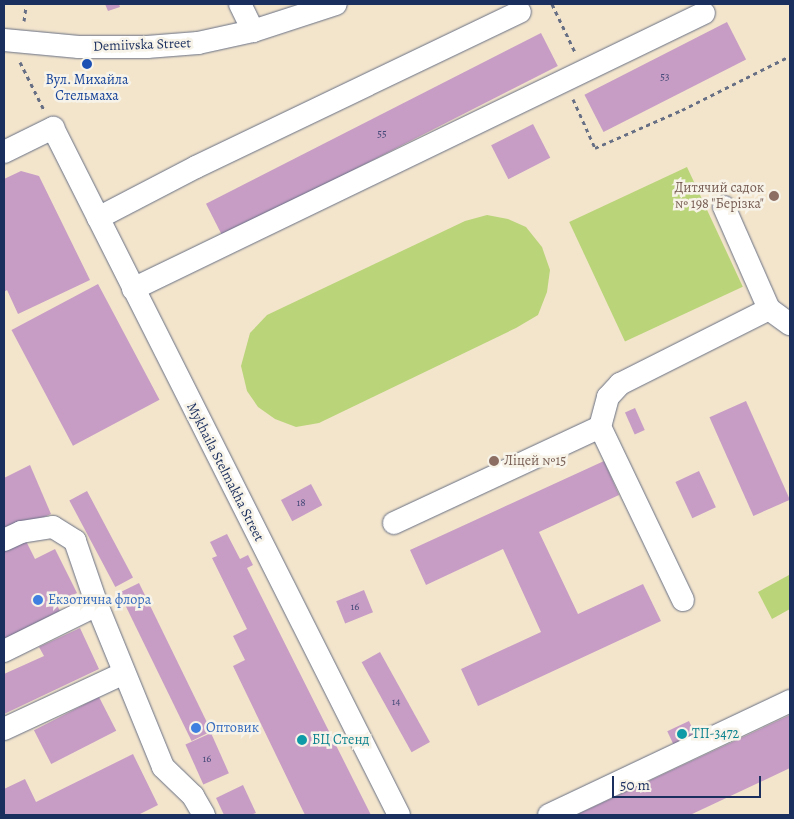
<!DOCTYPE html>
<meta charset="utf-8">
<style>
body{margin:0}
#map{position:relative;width:794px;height:819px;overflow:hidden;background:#f3e5cc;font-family:Alegreya,serif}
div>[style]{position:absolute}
.green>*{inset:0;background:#bad47a;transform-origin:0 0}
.building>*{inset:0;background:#c79dc5;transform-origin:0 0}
.path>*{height:3px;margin-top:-1.5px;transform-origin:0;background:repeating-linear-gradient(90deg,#676f84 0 4px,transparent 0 8px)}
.roads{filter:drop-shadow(0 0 1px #676f84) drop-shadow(0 0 1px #676f84)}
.minor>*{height:22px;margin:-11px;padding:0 11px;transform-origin:11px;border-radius:11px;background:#fff}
.dots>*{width:14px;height:14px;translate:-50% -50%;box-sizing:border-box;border:2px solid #f7f3e8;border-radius:50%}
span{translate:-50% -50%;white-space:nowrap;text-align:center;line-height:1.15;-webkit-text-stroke:5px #f7f3e8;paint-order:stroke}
.number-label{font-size:11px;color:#464a78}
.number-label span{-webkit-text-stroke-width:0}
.street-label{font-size:14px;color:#1b2f5e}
.transit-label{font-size:14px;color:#164399}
.education-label{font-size:14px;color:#785e54}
.right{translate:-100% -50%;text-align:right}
.left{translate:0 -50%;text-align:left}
.shop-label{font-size:14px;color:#366cbe}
.culture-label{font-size:14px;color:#0d838f}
.frame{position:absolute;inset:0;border:5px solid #1b2f5e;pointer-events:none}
.scale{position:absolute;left:612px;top:776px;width:149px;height:22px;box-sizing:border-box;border:2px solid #1b2f5e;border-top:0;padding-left:6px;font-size:15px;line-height:18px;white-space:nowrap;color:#1b2f5e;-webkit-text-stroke:4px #f7f3e8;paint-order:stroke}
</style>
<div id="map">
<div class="green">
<div style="left:687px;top:167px;width:132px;height:130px;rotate:65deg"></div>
<div style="clip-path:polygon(487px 215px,508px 219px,526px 227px,542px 247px,550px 270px,547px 292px,538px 315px,516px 328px,319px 423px,296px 427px,275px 419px,258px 407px,247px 391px,241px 366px,250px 333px,267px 315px,465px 221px)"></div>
<div style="clip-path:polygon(789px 575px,790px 609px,772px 619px,758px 592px)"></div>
</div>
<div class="building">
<div style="clip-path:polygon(105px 4px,119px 4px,120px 7px,108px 11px)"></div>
<div style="left:727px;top:22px;width:42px;height:160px;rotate:63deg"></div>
<div style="left:541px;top:33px;width:37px;height:376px;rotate:63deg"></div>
<div style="left:533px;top:124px;width:38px;height:47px;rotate:63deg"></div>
<div style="clip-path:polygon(21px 171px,39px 176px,90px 280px,18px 314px,7px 290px,4px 292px,4px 179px)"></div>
<div style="left:98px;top:284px;width:131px;height:98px;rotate:62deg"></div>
<div style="left:746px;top:401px;width:108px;height:40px;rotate:66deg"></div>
<div style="left:635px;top:408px;width:24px;height:11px;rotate:66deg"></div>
<div style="clip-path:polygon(604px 461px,619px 495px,539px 532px,578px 614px,643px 584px,661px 621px,478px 706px,461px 669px,541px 632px,503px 549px,426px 585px,410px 550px)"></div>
<div style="clip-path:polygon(30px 465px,51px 514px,4px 534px,4px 478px)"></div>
<div style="left:699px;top:471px;width:40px;height:26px;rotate:65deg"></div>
<div style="left:311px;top:484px;width:24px;height:34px;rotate:62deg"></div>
<div style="left:87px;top:491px;width:98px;height:20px;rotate:62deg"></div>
<div style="clip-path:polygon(227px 534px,240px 559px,248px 555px,253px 565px,247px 568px,371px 815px,305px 815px,233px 666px,245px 660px,233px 636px,247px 629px,212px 558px,217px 556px,210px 542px)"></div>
<div style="clip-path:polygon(25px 539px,35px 559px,55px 549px,77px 593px,56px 603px,60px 611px,4px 639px,4px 550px)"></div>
<div style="left:139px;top:583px;width:165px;height:22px;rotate:64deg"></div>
<div style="left:364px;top:590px;width:24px;height:30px;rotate:68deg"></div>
<div style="clip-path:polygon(80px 628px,99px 669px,4px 714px,4px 674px,44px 656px,39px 647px)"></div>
<div style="left:380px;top:652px;width:103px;height:21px;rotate:61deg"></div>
<div style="left:99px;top:697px;width:38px;height:73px;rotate:63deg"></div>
<div style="clip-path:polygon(790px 715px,790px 768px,690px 815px,576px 815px)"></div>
<div style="left:689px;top:721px;width:19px;height:24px;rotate:65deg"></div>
<div style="left:211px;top:733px;width:44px;height:28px;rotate:66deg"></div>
<div style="clip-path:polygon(133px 754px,158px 805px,138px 815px,4px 815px,4px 789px,25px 779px,36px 802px)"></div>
<div style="clip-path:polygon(243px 785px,256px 813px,250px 815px,224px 815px,216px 798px)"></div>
</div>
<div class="path">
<div style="left:552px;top:4px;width:53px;rotate:64.4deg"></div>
<div style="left:24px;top:21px;width:14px;rotate:-82deg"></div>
<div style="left:20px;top:62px;width:54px;rotate:63.4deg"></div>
<div style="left:573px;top:99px;width:54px;rotate:65.8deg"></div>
<div style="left:595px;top:148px;width:95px;rotate:-23.6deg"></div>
<div style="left:682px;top:110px;width:121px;rotate:-26.6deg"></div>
</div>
<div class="roads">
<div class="minor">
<div style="left:240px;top:4px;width:30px;rotate:64deg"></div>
<div style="left:4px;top:40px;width:75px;rotate:5.3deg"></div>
<div style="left:79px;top:47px;width:68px"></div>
<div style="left:147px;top:47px;width:51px;rotate:-4.5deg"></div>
<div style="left:198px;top:43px;width:56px;rotate:-12.3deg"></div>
<div style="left:253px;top:31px;width:87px;rotate:-18deg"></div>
<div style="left:4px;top:152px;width:55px;rotate:-26.1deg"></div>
<div style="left:53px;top:128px;width:769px;rotate:63.27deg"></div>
<div style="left:724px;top:207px;width:111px;rotate:66.2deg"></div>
<div style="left:98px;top:218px;width:110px;rotate:-27.5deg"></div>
<div style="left:196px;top:167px;width:359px;rotate:-25.6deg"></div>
<div style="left:133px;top:289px;width:634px;rotate:-25.8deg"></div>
<div style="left:394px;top:523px;width:227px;rotate:-25deg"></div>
<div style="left:4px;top:540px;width:19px;rotate:-25deg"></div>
<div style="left:21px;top:532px;width:32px;rotate:-9deg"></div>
<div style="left:53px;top:527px;width:26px;rotate:32deg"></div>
<div style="left:75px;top:541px;width:68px;rotate:71deg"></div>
<div style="left:683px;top:600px;width:192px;rotate:-115.6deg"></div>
<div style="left:600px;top:427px;width:31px;rotate:-75deg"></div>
<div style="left:608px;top:397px;width:18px;rotate:-47deg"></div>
<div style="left:620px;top:384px;width:167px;rotate:-26.7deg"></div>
<div style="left:769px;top:309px;width:26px;rotate:36deg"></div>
<div style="left:4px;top:651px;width:104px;rotate:-26.3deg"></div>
<div style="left:97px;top:605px;width:175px;rotate:67.8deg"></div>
<div style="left:163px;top:767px;width:42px;rotate:44deg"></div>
<div style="left:193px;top:796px;width:22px;rotate:60deg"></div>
<div style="left:4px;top:729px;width:132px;rotate:-25deg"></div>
<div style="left:549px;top:815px;width:267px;rotate:-25.3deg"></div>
</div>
</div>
<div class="dots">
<div style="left:87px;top:64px;background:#1a4fb4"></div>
<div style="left:774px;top:196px;background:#8d6e63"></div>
<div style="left:494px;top:461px;background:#8d6e63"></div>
<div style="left:38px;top:600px;background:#3f7fe0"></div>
<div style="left:196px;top:728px;background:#3f7fe0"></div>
<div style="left:682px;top:734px;background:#0f9aa8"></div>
<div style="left:302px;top:740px;background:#0f9aa8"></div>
</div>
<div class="number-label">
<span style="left:665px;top:77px">53</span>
<span style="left:382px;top:134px">55</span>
<span style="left:301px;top:503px">18</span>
<span style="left:355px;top:607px">16</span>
<span style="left:396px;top:702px">14</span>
<span style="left:207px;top:759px">16</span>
</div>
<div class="street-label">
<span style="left:142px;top:45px;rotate:-2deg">Demiivska Street</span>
<span style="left:225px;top:472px;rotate:63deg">Mykhaila Stelmakha Street</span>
</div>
<div class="transit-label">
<span style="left:87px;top:88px">Вул. Михайла<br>Стельмаха</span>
</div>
<div class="education-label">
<span class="right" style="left:764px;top:196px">Дитячий садок<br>№ 198 "Берізка"</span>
<span class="left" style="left:504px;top:461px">Ліцей №15</span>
</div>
<div class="shop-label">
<span class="left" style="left:48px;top:600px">Екзотична флора</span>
<span class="left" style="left:206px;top:728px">Оптовик</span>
</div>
<div class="culture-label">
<span class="left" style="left:692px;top:734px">ТП-3472</span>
<span class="left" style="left:312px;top:740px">БЦ Стенд</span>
</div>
<div class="frame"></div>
<div class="scale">50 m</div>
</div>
